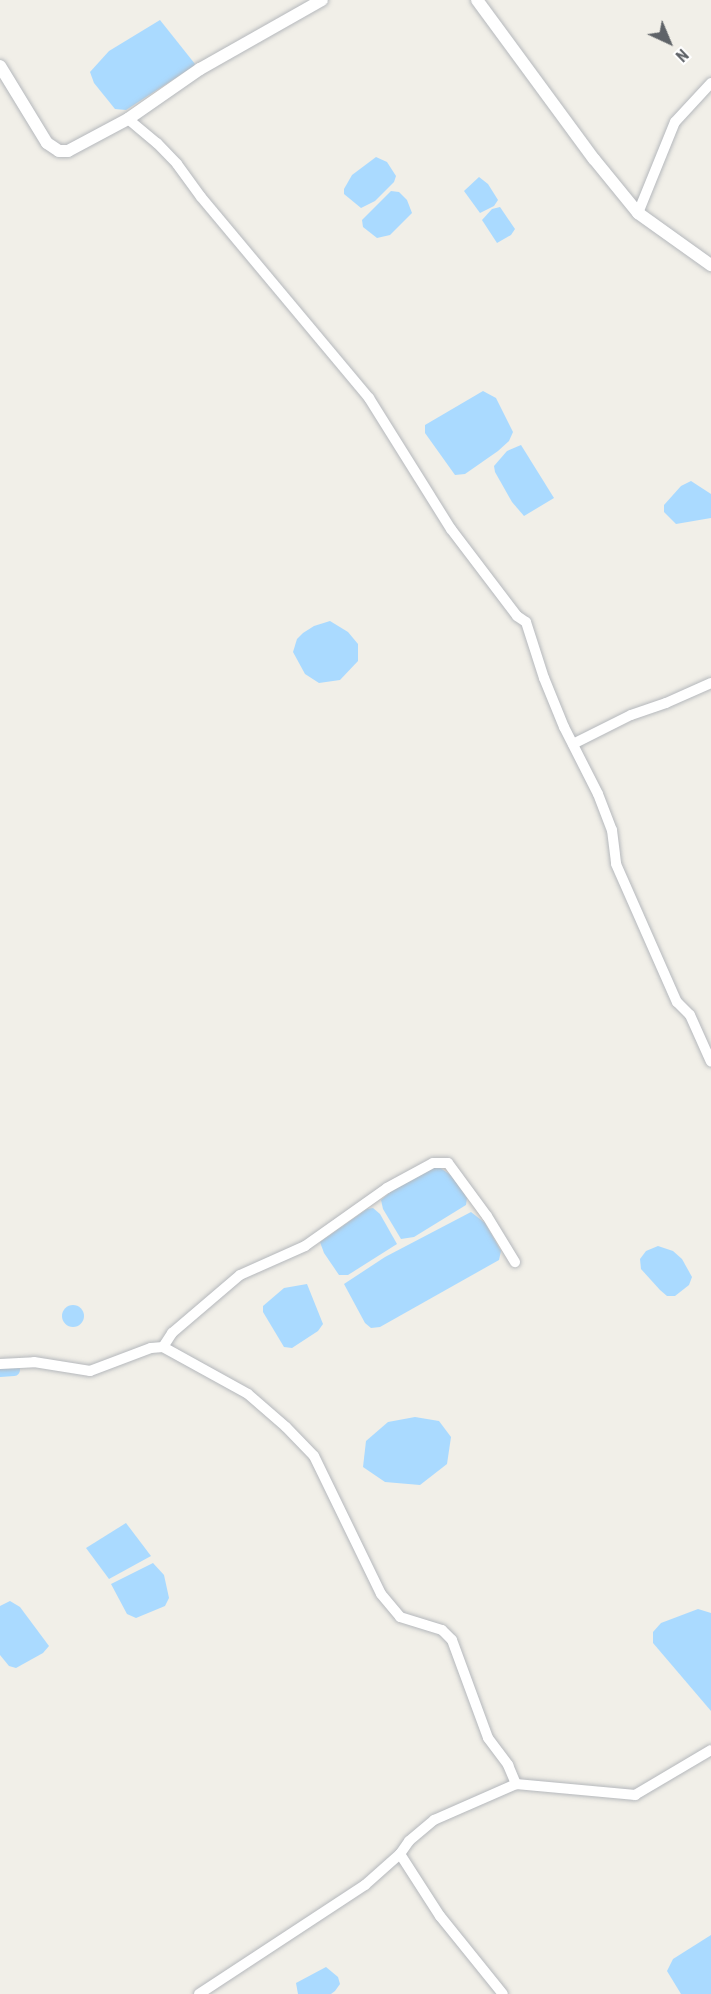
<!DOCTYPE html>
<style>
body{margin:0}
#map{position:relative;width:711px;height:1994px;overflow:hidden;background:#f1efe8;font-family:"Roboto Condensed",sans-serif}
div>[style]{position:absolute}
.water>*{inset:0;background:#aadaff}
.round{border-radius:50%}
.canal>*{height:12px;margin:-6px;padding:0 6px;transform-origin:6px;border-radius:6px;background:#aadaff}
.roads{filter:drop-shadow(0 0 2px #b5b8bc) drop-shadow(0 0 2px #b5b8bc)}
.minor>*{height:10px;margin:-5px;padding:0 5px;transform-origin:5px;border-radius:5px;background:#fff}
.tertiary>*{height:12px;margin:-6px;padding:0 6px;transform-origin:6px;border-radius:6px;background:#fff}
span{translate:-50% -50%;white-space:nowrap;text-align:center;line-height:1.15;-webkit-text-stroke:4.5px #fff;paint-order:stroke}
.north{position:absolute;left:639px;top:12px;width:60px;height:60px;-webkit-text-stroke:4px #fff;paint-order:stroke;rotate:136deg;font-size:16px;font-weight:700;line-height:24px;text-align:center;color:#5f6368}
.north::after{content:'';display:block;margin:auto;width:21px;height:27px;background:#5f6368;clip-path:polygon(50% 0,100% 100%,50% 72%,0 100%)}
</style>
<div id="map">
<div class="water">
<div style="clip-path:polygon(160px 20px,195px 64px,194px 66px,126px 110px,115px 109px,94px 83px,90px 72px,109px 51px)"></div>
<div style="clip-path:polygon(376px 157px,387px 162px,396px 176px,394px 182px,375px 201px,361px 208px,344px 194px,344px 189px,352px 175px)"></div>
<div style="clip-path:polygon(479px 177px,488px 184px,498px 200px,494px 206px,480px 213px,464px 191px)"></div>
<div style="clip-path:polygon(391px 191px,399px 192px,407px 200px,412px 213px,390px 235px,377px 238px,363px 227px,362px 220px)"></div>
<div style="clip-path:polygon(500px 207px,515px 229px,511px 235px,497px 243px,482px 220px,492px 209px)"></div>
<div style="clip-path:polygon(483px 391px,496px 398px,513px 432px,509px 441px,498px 451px,465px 474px,455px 475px,425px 433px,425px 425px)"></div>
<div style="clip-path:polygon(521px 445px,554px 498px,524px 516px,512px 502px,495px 472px,494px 466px,507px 451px)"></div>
<div style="clip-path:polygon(691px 481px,711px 494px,711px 518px,676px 524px,664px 512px,664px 505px,681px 486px)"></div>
<div style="clip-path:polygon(330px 621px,348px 632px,358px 644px,358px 661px,340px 680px,319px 683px,305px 674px,293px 652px,297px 639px,303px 633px,314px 626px)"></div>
<div style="clip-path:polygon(439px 1167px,452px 1176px,467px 1198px,466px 1205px,414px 1237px,401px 1239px,383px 1209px,381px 1200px,399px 1185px,429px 1169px)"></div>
<div style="clip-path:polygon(373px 1208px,380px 1214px,397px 1244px,348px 1275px,339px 1275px,324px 1253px,320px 1242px,367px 1209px)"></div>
<div style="clip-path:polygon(471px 1212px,485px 1223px,501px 1251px,499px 1260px,380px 1327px,371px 1328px,365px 1323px,344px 1284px,385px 1257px)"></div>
<div style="clip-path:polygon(658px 1246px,673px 1251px,682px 1259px,692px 1277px,689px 1285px,675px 1296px,667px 1296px,660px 1290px,641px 1269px,640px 1259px,646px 1251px)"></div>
<div style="clip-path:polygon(307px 1284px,323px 1324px,318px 1331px,292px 1348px,284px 1347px,263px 1312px,263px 1306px,284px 1288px)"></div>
<div class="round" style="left:62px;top:1305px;width:22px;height:22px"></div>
<div style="clip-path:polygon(415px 1417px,439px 1421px,451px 1437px,447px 1464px,420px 1485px,385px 1482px,363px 1467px,366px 1441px,388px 1422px)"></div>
<div style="clip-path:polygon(126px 1523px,151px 1556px,109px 1579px,86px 1548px)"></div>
<div style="clip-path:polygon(153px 1563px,164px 1575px,169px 1598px,165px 1606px,136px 1618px,127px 1614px,111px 1584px)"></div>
<div style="clip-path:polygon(10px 1601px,20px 1607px,49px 1646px,43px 1653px,16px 1668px,9px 1666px,0 1655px,0 1606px)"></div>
<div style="clip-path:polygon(698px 1609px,711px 1613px,711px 1711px,653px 1643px,653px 1632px,661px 1623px)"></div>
<div style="clip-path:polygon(711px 1935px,711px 1994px,681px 1994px,667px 1971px,673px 1959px)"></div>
<div style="clip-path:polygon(326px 1967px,338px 1977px,340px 1984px,335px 1991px,331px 1994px,298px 1994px,296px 1983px)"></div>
</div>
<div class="canal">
<div style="left:0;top:1371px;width:14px;rotate:-4deg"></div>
</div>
<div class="roads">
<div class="minor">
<div style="left:128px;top:119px;width:38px;rotate:40deg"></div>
<div style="left:157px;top:143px;width:29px;rotate:46deg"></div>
<div style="left:177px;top:164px;width:41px;rotate:54deg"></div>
<div style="left:201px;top:197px;width:262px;rotate:50.1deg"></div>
<div style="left:369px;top:398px;width:155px;rotate:58deg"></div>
<div style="left:451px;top:529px;width:109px;rotate:52.8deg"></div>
<div style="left:517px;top:616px;width:11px;rotate:34deg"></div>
<div style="left:526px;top:622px;width:59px;rotate:72.2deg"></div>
<div style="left:544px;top:678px;width:53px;rotate:67.8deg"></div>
<div style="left:564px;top:727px;width:75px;rotate:63.1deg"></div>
<div style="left:598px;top:794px;width:39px;rotate:69deg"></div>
<div style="left:612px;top:830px;width:34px;rotate:83deg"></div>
<div style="left:616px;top:864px;width:151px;rotate:66.2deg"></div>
<div style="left:677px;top:1002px;width:18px;rotate:45deg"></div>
<div style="left:690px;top:1015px;width:51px;rotate:65.9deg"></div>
<div style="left:638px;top:213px;width:98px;rotate:-67.9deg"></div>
<div style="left:675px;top:122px;width:53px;rotate:-47.3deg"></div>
<div style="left:573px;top:744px;width:65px;rotate:-26.6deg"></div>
<div style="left:631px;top:715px;width:37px;rotate:-19deg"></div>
<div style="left:666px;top:703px;width:49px;rotate:-24deg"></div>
<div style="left:163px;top:1347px;width:17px;rotate:-57deg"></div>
<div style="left:172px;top:1333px;width:89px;rotate:-40.5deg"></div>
<div style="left:240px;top:1275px;width:71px;rotate:-24deg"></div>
<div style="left:305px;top:1246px;width:100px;rotate:-35.3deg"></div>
<div style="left:387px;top:1188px;width:52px;rotate:-28.5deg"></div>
<div style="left:433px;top:1163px;width:15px"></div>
<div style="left:448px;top:1163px;width:66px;rotate:53.7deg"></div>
<div style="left:487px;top:1216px;width:54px;rotate:58.7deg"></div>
<div style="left:0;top:1364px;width:34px;rotate:-3deg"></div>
<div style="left:34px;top:1362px;width:57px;rotate:9.1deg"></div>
<div style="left:90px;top:1371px;width:65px;rotate:-20.7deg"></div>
<div style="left:151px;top:1348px;width:12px;rotate:-5deg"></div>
<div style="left:163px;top:1347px;width:97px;rotate:28.9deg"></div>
<div style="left:248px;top:1394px;width:50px;rotate:41deg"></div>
<div style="left:286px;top:1427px;width:40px;rotate:46deg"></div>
<div style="left:314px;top:1456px;width:153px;rotate:64.1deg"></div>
<div style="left:381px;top:1594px;width:30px;rotate:50deg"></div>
<div style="left:400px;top:1617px;width:44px;rotate:17.2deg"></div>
<div style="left:442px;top:1630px;width:14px;rotate:45deg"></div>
<div style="left:452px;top:1640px;width:104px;rotate:69.8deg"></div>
<div style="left:488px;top:1738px;width:34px;rotate:53deg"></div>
<div style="left:508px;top:1765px;width:21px;rotate:67deg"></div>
<div style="left:400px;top:1854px;width:16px;rotate:-55deg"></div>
<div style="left:409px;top:1841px;width:33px;rotate:-40deg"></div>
<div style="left:434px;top:1820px;width:90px;rotate:-23.7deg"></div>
<div style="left:516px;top:1784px;width:120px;rotate:5.3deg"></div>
<div style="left:635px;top:1795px;width:88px;rotate:-30.6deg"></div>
<div style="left:199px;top:1994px;width:199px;rotate:-33.3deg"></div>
<div style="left:365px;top:1885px;width:47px;rotate:-41.5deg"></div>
<div style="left:400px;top:1854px;width:74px;rotate:57.2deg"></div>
<div style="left:440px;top:1916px;width:100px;rotate:51.1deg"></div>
</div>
<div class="tertiary">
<div style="left:477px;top:0;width:197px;rotate:53.7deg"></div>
<div style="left:594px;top:159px;width:70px;rotate:50.8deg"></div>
<div style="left:638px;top:213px;width:90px;rotate:35.5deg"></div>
<div style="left:0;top:66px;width:90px;rotate:58.6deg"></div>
<div style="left:47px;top:143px;width:14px;rotate:34deg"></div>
<div style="left:59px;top:151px;width:9px"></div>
<div style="left:68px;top:151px;width:68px;rotate:-28.1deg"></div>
<div style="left:128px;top:119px;width:88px;rotate:-34.8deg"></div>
<div style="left:200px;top:69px;width:140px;rotate:-29.5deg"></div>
</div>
</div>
<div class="north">N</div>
</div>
